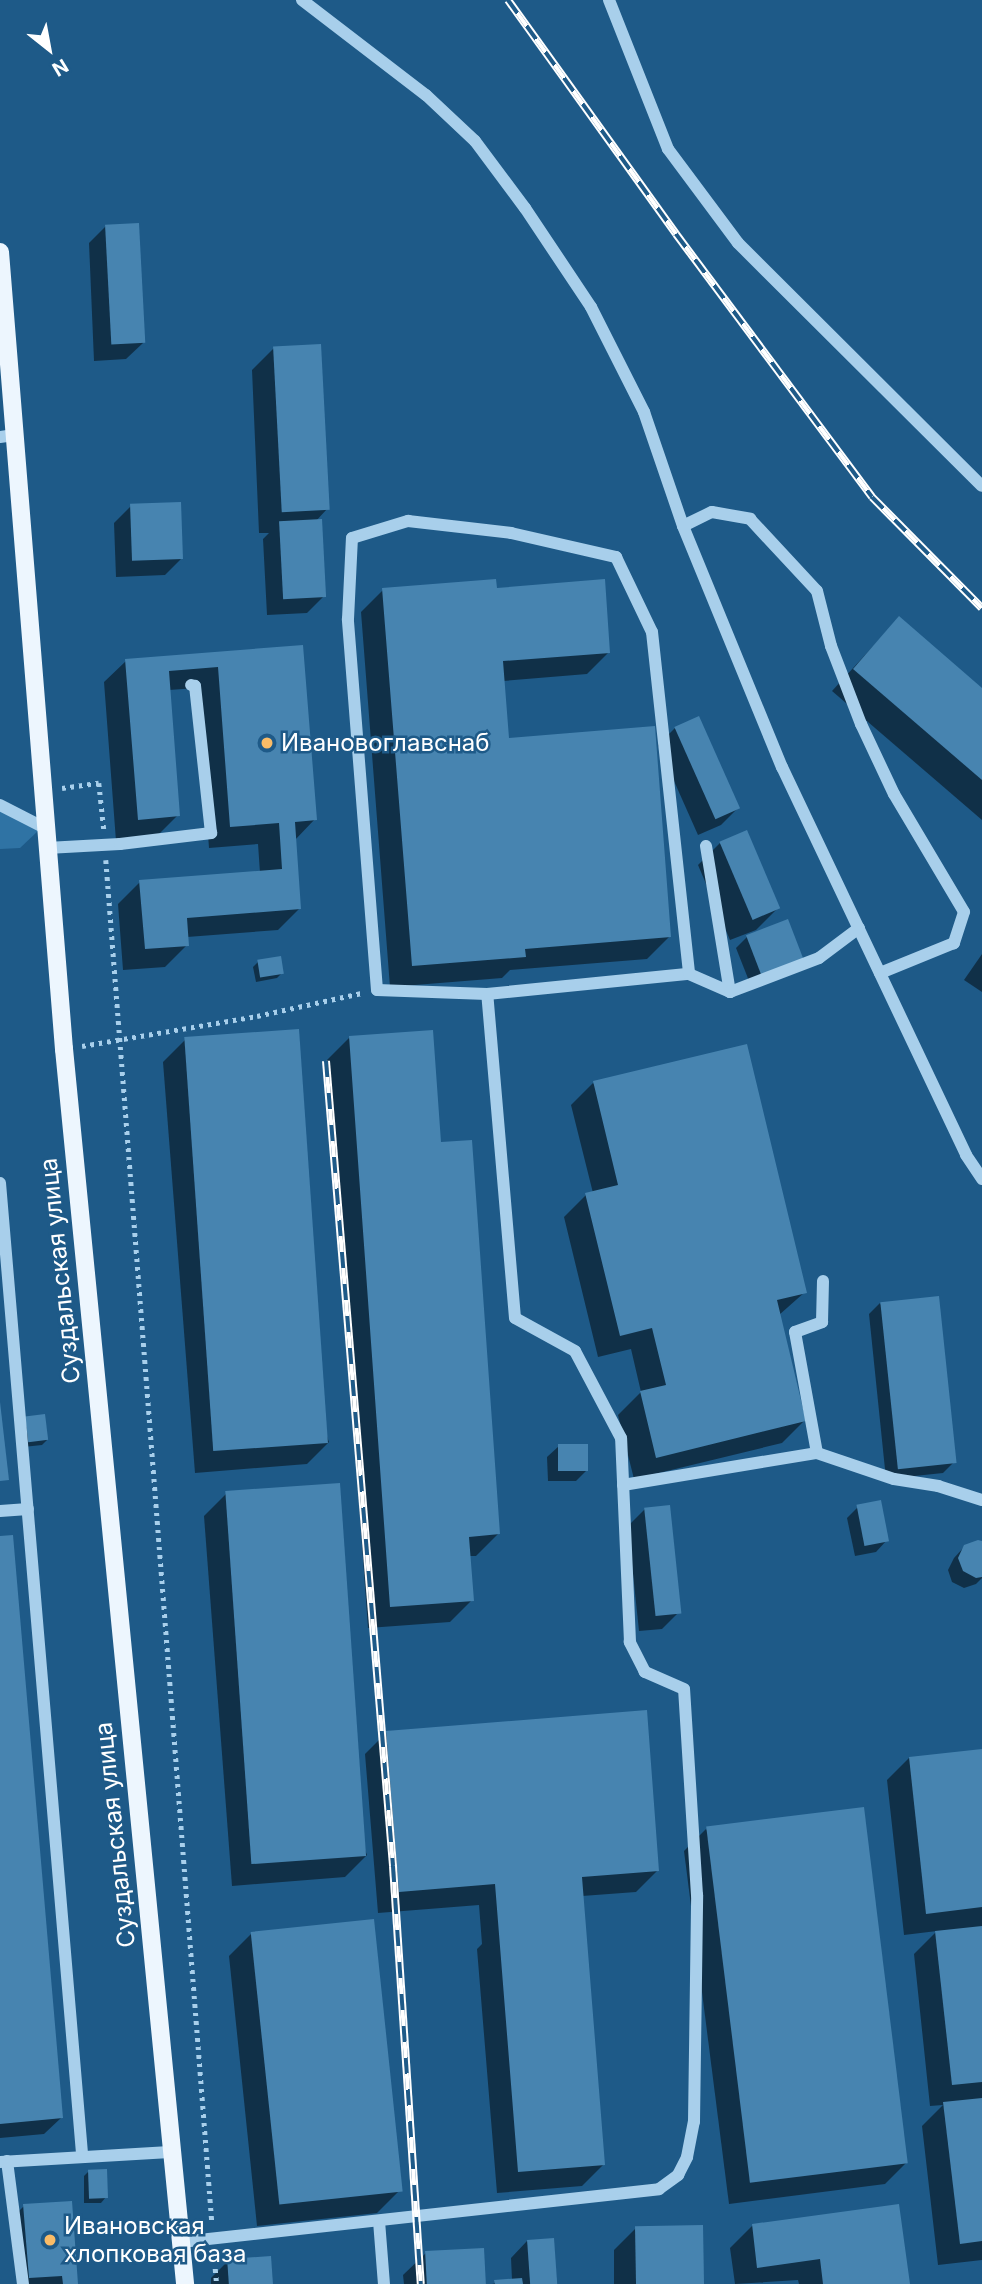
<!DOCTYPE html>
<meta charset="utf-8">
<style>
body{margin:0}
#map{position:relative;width:982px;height:2284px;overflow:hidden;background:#1e5a88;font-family:Inter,sans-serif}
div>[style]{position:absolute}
.green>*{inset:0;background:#2f73a4}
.shadow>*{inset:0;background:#0007}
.building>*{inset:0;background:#4784b0;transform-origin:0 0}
.path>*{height:4.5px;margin-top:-2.25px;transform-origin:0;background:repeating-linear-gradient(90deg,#a8cfeb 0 3.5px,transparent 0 8.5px)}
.minor>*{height:12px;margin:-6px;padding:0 6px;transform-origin:6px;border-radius:6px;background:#a8cfeb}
.major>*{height:18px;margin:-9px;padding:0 9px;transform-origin:9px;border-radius:9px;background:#edf6fe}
.rail>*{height:8px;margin-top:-4px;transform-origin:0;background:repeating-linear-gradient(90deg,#1e5a88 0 16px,#fff 0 32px);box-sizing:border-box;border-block:2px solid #fff}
.dots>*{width:19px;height:19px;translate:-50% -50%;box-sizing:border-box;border:4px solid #1e5a88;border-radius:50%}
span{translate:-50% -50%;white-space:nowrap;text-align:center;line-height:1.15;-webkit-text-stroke:5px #1e5a88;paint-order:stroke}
.poi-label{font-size:24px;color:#fff}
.left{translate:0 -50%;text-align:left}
.street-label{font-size:24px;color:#fff}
.north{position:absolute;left:14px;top:14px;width:70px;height:70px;-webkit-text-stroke:5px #1e5a88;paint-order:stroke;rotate:149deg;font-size:19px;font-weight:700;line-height:28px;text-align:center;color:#fff}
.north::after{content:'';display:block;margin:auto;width:24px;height:32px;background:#fff;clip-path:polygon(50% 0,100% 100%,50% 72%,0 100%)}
</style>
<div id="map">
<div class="green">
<div style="clip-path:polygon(0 809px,39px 830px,20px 848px,0 849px)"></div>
</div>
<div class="shadow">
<div style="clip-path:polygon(106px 226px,143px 343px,126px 359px,94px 361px,89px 243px)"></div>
<div style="clip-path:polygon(274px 348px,327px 509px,316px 521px,324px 596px,307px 613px,267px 615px,263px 539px,269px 533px,259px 533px,252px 370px)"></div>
<div style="clip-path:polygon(131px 506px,182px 558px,165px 575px,116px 577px,114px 523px)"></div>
<div style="clip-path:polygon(383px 590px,496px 590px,609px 652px,587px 674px,503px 681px,507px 740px,669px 937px,647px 959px,510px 970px,502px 978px,390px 987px,361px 612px)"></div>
<div style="clip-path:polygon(899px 618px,982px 690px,982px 820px,832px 691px)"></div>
<div style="clip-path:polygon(302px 647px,315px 819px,295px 840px,300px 908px,278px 930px,187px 937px,187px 945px,165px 967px,123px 970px,118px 904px,140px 882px,260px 873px,258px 844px,209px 848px,197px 688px,169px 690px,178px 815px,156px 837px,116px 841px,104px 682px,126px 661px)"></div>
<div style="clip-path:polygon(675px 728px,738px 808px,721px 825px,698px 835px,658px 745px)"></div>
<div style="clip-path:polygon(720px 843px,778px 908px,756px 930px,730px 940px,698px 865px)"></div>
<div style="clip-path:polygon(747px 937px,802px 960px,751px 986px,736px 948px)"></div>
<div style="clip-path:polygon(982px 954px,982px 992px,964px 980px)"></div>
<div style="clip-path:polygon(258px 962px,282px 973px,277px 978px,256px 982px,253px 967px)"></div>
<div style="clip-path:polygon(349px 1038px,440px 1144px,498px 1534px,476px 1556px,469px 1556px,472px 1600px,450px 1622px,368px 1628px,327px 1060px)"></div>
<div style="clip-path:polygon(185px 1040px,329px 1442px,307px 1464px,195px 1473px,163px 1062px)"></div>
<div style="clip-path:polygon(593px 1083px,805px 1292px,779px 1315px,804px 1421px,782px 1443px,634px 1479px,618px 1415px,641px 1392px,631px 1349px,598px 1357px,564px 1217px,586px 1195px,593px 1193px,571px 1105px)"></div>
<div style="clip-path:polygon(880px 1303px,954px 1462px,943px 1473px,886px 1479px,869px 1314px)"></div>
<div style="clip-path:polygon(20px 1423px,47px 1440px,42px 1445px,23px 1447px)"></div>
<div style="clip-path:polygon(559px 1446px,587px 1470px,576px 1481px,548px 1481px,547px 1457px)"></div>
<div style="clip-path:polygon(226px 1494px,367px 1855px,345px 1877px,232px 1886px,204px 1516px)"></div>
<div style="clip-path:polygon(858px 1507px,887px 1540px,876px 1552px,855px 1556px,847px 1518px)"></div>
<div style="clip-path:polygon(645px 1509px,679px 1612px,662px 1629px,639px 1631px,628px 1526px)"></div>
<div style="clip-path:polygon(0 1538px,61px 2118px,44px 2134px,0 2138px)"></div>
<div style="clip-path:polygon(982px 1543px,982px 1578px,976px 1584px,964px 1588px,952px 1582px,948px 1570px,954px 1558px,965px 1546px)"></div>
<div style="clip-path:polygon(387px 1732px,658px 1870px,636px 1892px,582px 1896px,604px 2164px,582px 2186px,497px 2193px,477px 1949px,482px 1944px,479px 1905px,378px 1913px,365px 1754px)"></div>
<div style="clip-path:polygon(982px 1750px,982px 2260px,938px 2265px,922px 2126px,943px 2105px,930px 2106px,914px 1954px,937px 1931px,904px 1935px,887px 1780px,909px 1758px)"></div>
<div style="clip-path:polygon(706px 1829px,907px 2162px,885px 2184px,729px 2204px,684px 1851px)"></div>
<div style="clip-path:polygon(251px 1934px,399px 2191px,377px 2213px,257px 2226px,229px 1956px)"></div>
<div style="clip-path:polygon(89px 2171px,106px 2197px,101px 2203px,84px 2203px,84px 2176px)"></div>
<div style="clip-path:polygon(24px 2206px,76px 2284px,18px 2284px,13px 2217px)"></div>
<div style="clip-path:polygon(752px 2226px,908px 2284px,799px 2284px,798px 2280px,735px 2284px,730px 2248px)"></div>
<div style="clip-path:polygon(636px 2228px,702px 2284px,614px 2284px,614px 2250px)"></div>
<div style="clip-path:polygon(527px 2241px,556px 2284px,492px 2284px,512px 2280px,511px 2258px)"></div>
<div style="clip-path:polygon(426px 2253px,484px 2284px,404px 2284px,403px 2275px)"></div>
<div style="clip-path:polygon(228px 2261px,272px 2284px,211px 2284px,211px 2278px)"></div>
</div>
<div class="building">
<div style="left:139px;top:223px;width:120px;height:34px;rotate:87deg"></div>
<div style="left:321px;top:344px;width:166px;height:48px;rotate:87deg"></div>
<div style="left:181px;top:502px;width:57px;height:51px;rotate:88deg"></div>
<div style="left:322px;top:519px;width:78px;height:43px;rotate:87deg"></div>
<div style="clip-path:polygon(496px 579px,497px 588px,605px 579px,610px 653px,503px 661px,509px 738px,655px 726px,671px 937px,525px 949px,526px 957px,412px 966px,382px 588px)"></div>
<div style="clip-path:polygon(899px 616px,982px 688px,982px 780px,853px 669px)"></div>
<div style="clip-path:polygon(303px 645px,317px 820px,295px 822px,301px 909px,187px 918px,189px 946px,145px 949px,139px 880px,282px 869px,279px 823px,230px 827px,218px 667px,169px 671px,180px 816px,138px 820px,125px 659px)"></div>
<div style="left:699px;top:716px;width:101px;height:27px;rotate:66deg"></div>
<div style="left:747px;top:830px;width:85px;height:30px;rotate:67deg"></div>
<div style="left:788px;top:919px;width:44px;height:45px;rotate:69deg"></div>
<div style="left:281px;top:956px;width:18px;height:24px;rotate:81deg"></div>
<div style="left:299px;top:1029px;width:415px;height:115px;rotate:86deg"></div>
<div style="clip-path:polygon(433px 1030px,441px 1142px,472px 1140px,500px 1534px,469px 1537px,474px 1601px,390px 1607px,349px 1036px)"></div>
<div style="clip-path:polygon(747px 1044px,807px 1293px,777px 1300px,806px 1421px,656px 1458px,640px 1391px,666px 1385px,652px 1328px,620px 1336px,585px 1193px,618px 1185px,593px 1081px)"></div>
<div style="left:939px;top:1296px;width:168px;height:59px;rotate:84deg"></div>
<div style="clip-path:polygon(0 1402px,9px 1480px,0 1481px)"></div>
<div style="left:45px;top:1414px;width:26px;height:20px;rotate:83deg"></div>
<div style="left:558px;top:1444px;width:30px;height:27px"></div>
<div style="left:340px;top:1483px;width:374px;height:115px;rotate:86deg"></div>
<div style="left:881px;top:1500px;width:42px;height:25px;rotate:79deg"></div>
<div style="left:670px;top:1505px;width:109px;height:26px;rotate:84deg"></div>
<div style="clip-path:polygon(13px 1535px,63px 2118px,0 2124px,0 1536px)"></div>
<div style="clip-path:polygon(978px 1540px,982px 1541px,982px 1577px,976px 1578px,963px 1571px,958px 1558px,964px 1545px)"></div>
<div style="clip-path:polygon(647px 1710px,659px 1871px,582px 1877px,605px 2165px,518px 2172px,495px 1884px,399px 1892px,386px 1731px)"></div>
<div style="clip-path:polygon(982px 1749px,982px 1907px,926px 1914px,909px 1757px)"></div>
<div style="left:864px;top:1807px;width:359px;height:159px;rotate:83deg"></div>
<div style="left:374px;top:1919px;width:274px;height:124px;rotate:84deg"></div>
<div style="clip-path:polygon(982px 1926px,982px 2082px,952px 2085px,935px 1931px)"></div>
<div style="clip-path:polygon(982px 2098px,982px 2241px,960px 2244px,943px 2102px)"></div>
<div style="left:107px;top:2169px;width:29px;height:19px;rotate:88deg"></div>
<div style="clip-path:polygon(72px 2201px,78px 2284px,63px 2284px,62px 2276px,29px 2278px,23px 2204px)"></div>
<div style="clip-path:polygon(899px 2204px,910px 2284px,823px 2284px,820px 2259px,757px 2268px,752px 2224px)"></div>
<div style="left:703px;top:2225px;width:59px;height:68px;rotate:89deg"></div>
<div style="left:554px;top:2238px;width:46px;height:27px;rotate:86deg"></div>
<div style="left:484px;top:2248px;width:36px;height:59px;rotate:87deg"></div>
<div style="left:271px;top:2256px;width:28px;height:44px;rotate:86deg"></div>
<div style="clip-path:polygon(522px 2278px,523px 2284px,495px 2284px,494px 2280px)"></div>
</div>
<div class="path">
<div style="left:62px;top:788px;width:37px;rotate:-8deg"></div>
<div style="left:99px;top:783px;width:47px;rotate:83.9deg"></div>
<div style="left:106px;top:860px;width:1367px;rotate:85.55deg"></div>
<div style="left:82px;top:1046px;width:178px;rotate:-9.7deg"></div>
<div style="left:257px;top:1016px;width:107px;rotate:-12.4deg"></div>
<div style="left:214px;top:2252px;width:32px;rotate:85deg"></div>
</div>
<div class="minor">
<div style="left:302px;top:0;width:156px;rotate:37.5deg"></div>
<div style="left:426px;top:95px;width:67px;rotate:43.2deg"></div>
<div style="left:475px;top:141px;width:84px;rotate:53.3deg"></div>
<div style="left:525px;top:208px;width:119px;rotate:56.3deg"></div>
<div style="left:591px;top:307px;width:118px;rotate:63.2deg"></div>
<div style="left:644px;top:412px;width:120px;rotate:71.1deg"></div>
<div style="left:683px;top:526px;width:261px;rotate:67.7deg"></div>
<div style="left:782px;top:767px;width:429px;rotate:64.6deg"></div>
<div style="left:966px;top:1155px;width:29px;rotate:56deg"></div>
<div style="left:609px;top:0;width:160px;rotate:68.4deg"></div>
<div style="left:668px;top:149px;width:117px;rotate:53.3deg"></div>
<div style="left:738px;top:243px;width:344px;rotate:44.9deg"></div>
<div style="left:0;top:437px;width:14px;rotate:-8deg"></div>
<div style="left:683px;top:526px;width:32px;rotate:-26deg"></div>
<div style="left:712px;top:512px;width:39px;rotate:10deg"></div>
<div style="left:750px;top:519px;width:98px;rotate:47.1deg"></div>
<div style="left:817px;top:591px;width:57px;rotate:75.7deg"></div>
<div style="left:831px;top:646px;width:84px;rotate:69deg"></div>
<div style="left:861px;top:724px;width:77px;rotate:64.8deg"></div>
<div style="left:894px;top:794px;width:137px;rotate:59.3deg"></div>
<div style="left:964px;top:912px;width:33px;rotate:108deg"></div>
<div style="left:954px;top:943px;width:80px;rotate:157.9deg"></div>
<div style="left:0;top:805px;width:51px;rotate:27.1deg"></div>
<div style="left:706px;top:846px;width:148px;rotate:80.7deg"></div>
<div style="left:47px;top:848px;width:73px;rotate:-3.1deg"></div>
<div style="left:120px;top:844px;width:92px;rotate:-6.9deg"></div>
<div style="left:211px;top:833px;width:148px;rotate:-96.2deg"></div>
<div style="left:195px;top:686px;width:4px;rotate:-166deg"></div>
<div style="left:487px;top:994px;width:203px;rotate:-5.7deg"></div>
<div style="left:689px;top:974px;width:45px;rotate:23.7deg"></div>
<div style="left:730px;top:992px;width:95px;rotate:-20.9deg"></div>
<div style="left:819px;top:958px;width:50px;rotate:-36.9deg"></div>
<div style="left:0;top:1183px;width:974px;rotate:85.17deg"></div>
<div style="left:817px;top:1453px;width:81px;rotate:18.7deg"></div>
<div style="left:894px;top:1479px;width:45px;rotate:9deg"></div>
<div style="left:938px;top:1486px;width:46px;rotate:17.7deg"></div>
<div style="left:623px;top:1485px;width:197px;rotate:-9.4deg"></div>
<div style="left:817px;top:1453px;width:123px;rotate:-100.3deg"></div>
<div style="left:795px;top:1332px;width:29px;rotate:-20deg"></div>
<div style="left:822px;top:1322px;width:41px;rotate:-88.6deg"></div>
<div style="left:0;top:1511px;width:28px;rotate:-4deg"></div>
<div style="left:7px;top:2161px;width:124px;rotate:82.6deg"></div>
<div style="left:0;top:2162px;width:170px;rotate:-3.4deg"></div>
<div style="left:379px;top:2221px;width:63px;rotate:85.5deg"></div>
<div style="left:181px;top:2242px;width:481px;rotate:-6.3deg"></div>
<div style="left:659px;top:2189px;width:24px;rotate:-36deg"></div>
<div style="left:678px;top:2175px;width:20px;rotate:-63deg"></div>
<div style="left:687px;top:2157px;width:36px;rotate:-79deg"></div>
<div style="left:694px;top:2122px;width:227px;rotate:-89.2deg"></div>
<div style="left:697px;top:1895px;width:206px;rotate:-93.6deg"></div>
<div style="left:684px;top:1689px;width:43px;rotate:-156.4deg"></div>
<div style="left:645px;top:1672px;width:34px;rotate:-117deg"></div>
<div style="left:630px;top:1642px;width:204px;rotate:-92.5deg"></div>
<div style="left:621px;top:1438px;width:98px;rotate:-117.9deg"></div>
<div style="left:575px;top:1351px;width:68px;rotate:-151.2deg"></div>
<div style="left:515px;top:1318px;width:325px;rotate:-94.9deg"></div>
<div style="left:487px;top:994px;width:110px;rotate:-177.9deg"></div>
<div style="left:377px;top:990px;width:372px;rotate:-94.5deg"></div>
<div style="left:348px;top:619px;width:81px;rotate:-87.2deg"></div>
<div style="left:352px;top:538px;width:59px;rotate:-16.9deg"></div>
<div style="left:408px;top:521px;width:104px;rotate:6.6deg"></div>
<div style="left:511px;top:533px;width:108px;rotate:12.9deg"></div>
<div style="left:616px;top:557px;width:83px;rotate:64.4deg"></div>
<div style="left:652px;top:632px;width:344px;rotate:83.8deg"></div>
</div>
<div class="major">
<div style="left:0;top:252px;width:800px;rotate:85.41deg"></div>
<div style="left:64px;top:1049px;width:1241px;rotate:84.4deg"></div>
</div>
<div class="rail">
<div style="left:508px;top:0;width:288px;rotate:54.3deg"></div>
<div style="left:676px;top:234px;width:328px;rotate:53.3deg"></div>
<div style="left:872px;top:497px;width:156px;rotate:45.3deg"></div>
<div style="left:326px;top:1061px;width:808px;rotate:85.24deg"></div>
<div style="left:393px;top:1866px;width:419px;rotate:86.2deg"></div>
</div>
<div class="dots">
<div style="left:267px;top:743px;background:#fabc67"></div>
<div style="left:50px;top:2240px;background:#fabc67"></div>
</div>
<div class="poi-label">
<span class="left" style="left:281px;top:743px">Ивановоглавснаб</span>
<span class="left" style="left:64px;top:2240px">Ивановская<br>хлопковая база</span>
</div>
<div class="street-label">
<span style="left:60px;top:1271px;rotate:-96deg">Суздальская улица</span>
<span style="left:115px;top:1835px;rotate:-96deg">Суздальская улица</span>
</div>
<div class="north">N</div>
</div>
